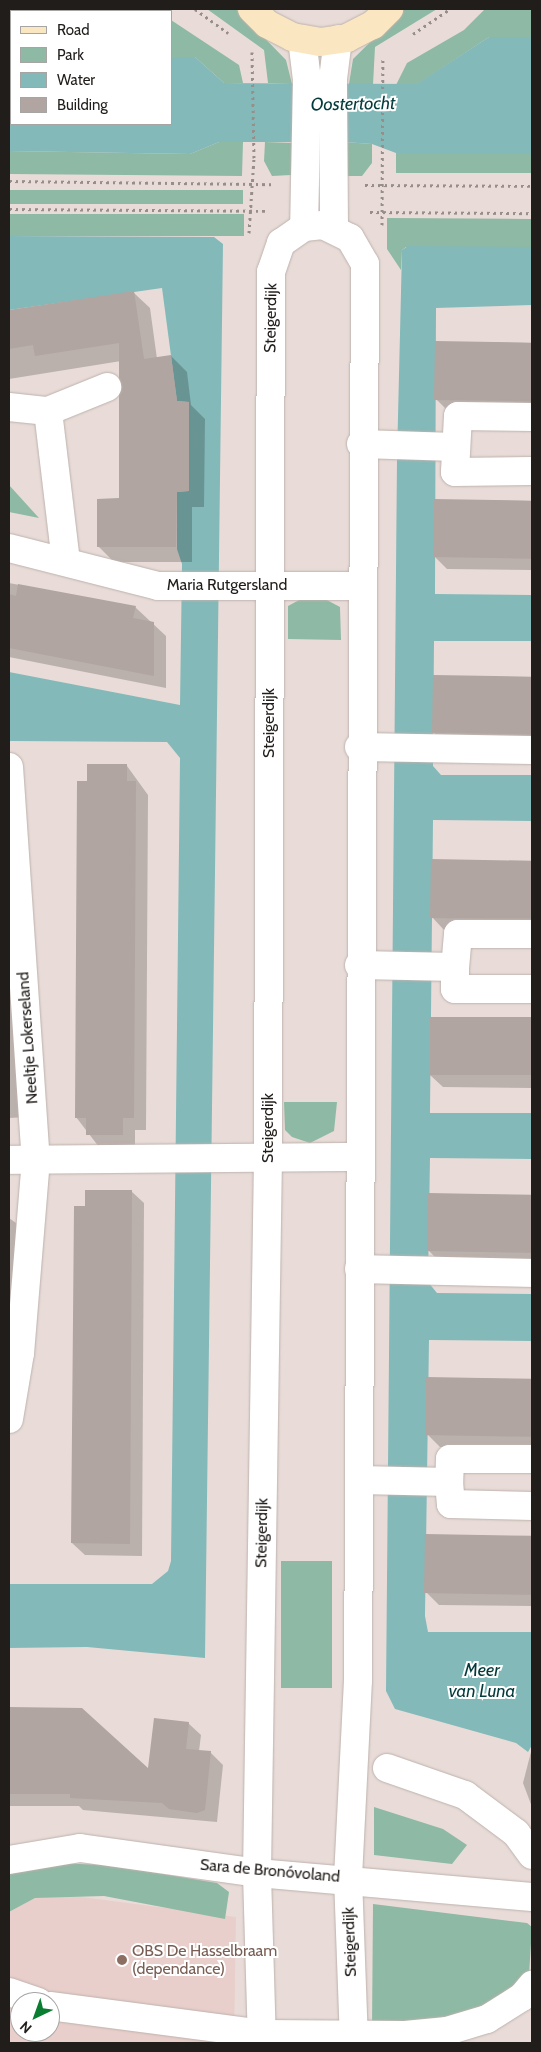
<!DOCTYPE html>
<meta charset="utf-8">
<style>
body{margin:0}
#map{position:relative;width:541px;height:2052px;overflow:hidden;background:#e9dcd8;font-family:Cabin,sans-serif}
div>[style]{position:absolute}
.education>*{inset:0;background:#e9cfcb}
.green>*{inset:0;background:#8eb9a4;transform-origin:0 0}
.water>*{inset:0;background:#84b9b9}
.shadow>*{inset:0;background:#0003}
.building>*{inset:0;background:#b0a5a0;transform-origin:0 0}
.path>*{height:3px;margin-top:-1.5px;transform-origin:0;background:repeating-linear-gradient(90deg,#978e8a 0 2.5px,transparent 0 6.5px)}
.roads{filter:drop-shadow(0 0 1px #bdb2ad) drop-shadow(0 0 1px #bdb2ad)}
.street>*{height:28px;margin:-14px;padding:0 14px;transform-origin:14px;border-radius:14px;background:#fff}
.secondary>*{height:28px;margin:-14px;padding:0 14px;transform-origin:14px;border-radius:14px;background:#fae7c2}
.dots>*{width:14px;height:14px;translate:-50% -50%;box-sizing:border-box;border:2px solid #fff;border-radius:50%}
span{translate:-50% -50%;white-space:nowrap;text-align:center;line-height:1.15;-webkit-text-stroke:4px #fff;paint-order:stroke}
.street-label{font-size:16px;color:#211d1b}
.education-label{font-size:16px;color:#785e54}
.left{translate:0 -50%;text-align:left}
.water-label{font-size:18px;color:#053a3b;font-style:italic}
.frame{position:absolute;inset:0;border:10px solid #211d1b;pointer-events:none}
.legend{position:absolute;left:10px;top:10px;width:162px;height:115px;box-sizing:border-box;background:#fff;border:1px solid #a6a5a4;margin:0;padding:6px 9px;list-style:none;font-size:15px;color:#211d1b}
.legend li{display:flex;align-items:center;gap:10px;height:25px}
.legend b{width:25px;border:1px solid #a6a5a4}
.north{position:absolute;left:10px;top:1992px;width:50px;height:50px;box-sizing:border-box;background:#fff;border:1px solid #a6a5a4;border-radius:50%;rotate:222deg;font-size:14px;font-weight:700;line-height:20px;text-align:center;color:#211d1b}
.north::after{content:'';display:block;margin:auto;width:18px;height:22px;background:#0b7d33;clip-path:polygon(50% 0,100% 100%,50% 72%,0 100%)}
</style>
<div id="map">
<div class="education">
<div style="clip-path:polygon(evenodd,66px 1895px,236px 1917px,234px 2043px,9px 2043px,9px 1912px,35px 1898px,66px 1895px,20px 2002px,50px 2002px,50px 2032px,20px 2032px,20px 2002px)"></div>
</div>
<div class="green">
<div style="clip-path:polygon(9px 9px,156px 9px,159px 11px,11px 11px,11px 53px)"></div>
<div style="clip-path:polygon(207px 9px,236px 9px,286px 60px,292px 84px,268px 83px,264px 50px)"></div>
<div style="clip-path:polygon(437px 9px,375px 47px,373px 85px,349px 84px,353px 59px,403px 10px)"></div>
<div style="clip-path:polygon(485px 9px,532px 9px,532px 37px,489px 37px,418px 84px,396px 85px,407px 63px,464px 30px)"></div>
<div style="clip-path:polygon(171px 20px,239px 65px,243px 83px,224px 83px,195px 57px,171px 57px)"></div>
<div style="clip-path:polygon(219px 142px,243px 142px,242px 176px,9px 174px,9px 151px,190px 154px)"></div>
<div style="clip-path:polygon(265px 142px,294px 143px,291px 175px,272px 176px,264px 161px)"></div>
<div style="clip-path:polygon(344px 142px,372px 144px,372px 163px,362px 176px,344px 176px)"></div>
<div style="left:396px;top:153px;width:136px;height:20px"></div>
<div style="left:9px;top:190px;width:234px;height:14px"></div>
<div style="left:9px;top:214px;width:235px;height:22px"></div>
<div style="clip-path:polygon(387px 218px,532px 219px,532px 247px,406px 247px,402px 250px,401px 270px,387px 249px)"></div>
<div style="clip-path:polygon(9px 485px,39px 518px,9px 512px)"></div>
<div style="clip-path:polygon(303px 598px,323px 598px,340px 607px,341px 640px,288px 639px,288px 606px)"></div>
<div style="clip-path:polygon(284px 1102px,337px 1102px,334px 1131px,310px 1143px,292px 1137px,285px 1130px)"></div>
<div style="left:281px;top:1561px;width:51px;height:127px"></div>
<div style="clip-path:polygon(374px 1807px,443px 1829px,467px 1845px,452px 1864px,374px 1855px)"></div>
<div style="clip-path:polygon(49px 1863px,109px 1865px,217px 1883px,229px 1892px,225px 1919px,104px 1896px,35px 1898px,9px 1912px,9px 1872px)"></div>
<div style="clip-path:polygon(373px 1904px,527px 1923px,532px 1927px,529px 1975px,485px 2011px,372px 2029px)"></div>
</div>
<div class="water">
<div style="clip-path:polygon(489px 37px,532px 37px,532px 154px,396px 153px,372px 144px,344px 142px,219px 142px,190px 154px,9px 151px,9px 53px,11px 124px,171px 124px,171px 57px,195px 57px,224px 83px,417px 84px)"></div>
<div style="clip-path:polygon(9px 236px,214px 237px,223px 244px,205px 1658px,87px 1647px,9px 1648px,9px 1584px,152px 1584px,168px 1571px,171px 1561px,180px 758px,167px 742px,9px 741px,9px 672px,180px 705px,182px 564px,177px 549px,177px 492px,189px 491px,189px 402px,177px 401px,162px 288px,9px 310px)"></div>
<div style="clip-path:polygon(408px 246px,532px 247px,532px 305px,436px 308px,435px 594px,532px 595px,532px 641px,434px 641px,433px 766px,441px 775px,532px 775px,532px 821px,433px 820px,430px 1113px,532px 1113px,532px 1159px,430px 1158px,428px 1282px,437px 1293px,532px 1294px,532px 1341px,429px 1340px,425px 1616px,428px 1632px,532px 1632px,532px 1745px,528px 1752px,516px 1743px,395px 1709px,386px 1691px,397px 458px,402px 250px)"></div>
</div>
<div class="shadow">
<div style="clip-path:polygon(134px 293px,150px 308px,157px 359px,171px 356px,187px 372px,191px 405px,205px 419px,204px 507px,192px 507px,192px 562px,114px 562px,98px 546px,120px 500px,121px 361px,9px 379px,9px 312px)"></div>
<div style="clip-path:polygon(436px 342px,532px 343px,532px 412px,449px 412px,436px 399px)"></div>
<div style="clip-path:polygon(435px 500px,532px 501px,532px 570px,447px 569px,435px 557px)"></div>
<div style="clip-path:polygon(9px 583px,135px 607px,166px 636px,166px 688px,9px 657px)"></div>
<div style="clip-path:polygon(434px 677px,532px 677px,532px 746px,446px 745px,433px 732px)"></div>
<div style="clip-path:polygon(127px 766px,148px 795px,146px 1130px,135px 1130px,135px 1147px,99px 1147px,76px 1117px,88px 782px)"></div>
<div style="clip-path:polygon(432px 861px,532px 861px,532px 930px,444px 930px,432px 917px)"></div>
<div style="clip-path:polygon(9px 920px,27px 1117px,9px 1118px)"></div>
<div style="clip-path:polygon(431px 1018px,532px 1019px,532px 1088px,443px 1087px,430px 1075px)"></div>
<div style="clip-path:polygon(131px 1191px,144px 1203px,142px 1556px,85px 1555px,72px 1543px,86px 1207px)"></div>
<div style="clip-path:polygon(430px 1194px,532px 1195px,532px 1264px,441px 1263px,429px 1251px)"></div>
<div style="clip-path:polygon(9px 1218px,26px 1230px,9px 1403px)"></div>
<div style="clip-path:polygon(428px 1378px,532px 1379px,532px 1448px,440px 1447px,427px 1434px)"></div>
<div style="clip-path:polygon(426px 1536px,532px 1536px,532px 1606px,439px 1605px,426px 1592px)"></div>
<div style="clip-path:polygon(9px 1709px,81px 1709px,149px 1770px,188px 1723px,201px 1735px,199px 1751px,210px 1752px,223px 1765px,217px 1822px,83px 1810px,79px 1806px,9px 1806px)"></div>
<div style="clip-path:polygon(532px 1748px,532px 1807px,523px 1783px)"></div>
</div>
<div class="building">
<div style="clip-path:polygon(134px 291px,144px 359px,171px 355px,177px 401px,189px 402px,189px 491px,177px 492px,176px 547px,97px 547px,97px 499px,119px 498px,119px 343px,35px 356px,33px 345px,9px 349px,9px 310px)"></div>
<div style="left:435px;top:341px;width:97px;height:59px;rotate:1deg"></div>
<div style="left:434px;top:499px;width:98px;height:58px;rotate:1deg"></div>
<div style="clip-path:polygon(18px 584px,136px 606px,133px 618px,154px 622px,154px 676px,9px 648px,9px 594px,16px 596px)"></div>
<div style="left:433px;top:675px;width:99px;height:58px;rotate:1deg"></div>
<div style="clip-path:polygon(87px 764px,127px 764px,127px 781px,136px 781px,134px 1118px,123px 1118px,123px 1135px,86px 1135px,86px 1118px,75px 1118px,77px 781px,87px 781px)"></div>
<div style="left:431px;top:859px;width:101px;height:59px;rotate:1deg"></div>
<div style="left:430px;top:1017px;width:102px;height:58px"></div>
<div style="clip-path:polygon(85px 1190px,132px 1190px,130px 1544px,71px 1543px,74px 1206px,85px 1206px)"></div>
<div style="left:428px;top:1193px;width:104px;height:58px;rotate:1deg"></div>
<div style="left:426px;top:1377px;width:106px;height:58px;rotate:1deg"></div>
<div style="left:425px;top:1534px;width:107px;height:59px;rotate:1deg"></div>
<div style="clip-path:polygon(9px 1707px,82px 1708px,148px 1768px,154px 1718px,189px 1722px,186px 1749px,211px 1751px,205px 1810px,197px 1813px,169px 1809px,162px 1803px,70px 1798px,70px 1794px,9px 1794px)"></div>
</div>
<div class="path">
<div style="left:195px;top:9px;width:41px;rotate:36deg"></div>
<div style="left:413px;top:34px;width:45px;rotate:-34deg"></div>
<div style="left:9px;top:181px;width:263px;rotate:0.7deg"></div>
<div style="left:365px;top:185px;width:167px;rotate:0.3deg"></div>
<div style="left:9px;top:209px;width:260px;rotate:0.4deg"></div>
<div style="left:370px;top:212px;width:162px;rotate:0.4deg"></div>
<div style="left:382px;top:225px;width:168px;rotate:-89.7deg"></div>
<div style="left:249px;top:233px;width:75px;rotate:-86.2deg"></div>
<div style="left:254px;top:158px;width:106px;rotate:-91.1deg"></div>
</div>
<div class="roads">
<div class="street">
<div style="left:302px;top:39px;width:38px;rotate:83deg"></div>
<div style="left:307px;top:77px;width:150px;rotate:91.1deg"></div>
<div style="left:334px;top:228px;width:149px;rotate:-90.4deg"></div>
<div style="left:333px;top:79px;width:40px;rotate:-82.9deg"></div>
<div style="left:9px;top:407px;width:39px;rotate:6deg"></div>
<div style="left:48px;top:411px;width:64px;rotate:-22.1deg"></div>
<div style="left:48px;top:411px;width:151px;rotate:83.2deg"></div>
<div style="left:532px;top:417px;width:74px;rotate:-179.2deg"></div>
<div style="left:458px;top:416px;width:56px;rotate:93.1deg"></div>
<div style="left:455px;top:472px;width:77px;rotate:-0.7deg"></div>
<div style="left:361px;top:444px;width:94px;rotate:1.8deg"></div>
<div style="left:9px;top:548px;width:154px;rotate:14.3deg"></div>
<div style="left:158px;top:586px;width:203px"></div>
<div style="left:359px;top:747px;width:173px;rotate:1deg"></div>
<div style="left:9px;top:767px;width:393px;rotate:86.1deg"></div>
<div style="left:36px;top:1159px;width:195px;rotate:94.7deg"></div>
<div style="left:20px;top:1353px;width:67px;rotate:99.5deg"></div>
<div style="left:532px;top:934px;width:74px;rotate:180deg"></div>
<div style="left:458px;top:934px;width:33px;rotate:95deg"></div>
<div style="left:455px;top:967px;width:22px;rotate:90deg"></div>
<div style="left:455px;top:989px;width:77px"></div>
<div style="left:359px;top:965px;width:96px;rotate:1.2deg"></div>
<div style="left:9px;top:1160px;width:351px;rotate:-0.5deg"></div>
<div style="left:359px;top:1269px;width:173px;rotate:1.3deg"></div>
<div style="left:532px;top:1459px;width:82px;rotate:180deg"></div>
<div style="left:450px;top:1459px;width:23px;rotate:92deg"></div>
<div style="left:449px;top:1482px;width:22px;rotate:85deg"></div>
<div style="left:451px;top:1504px;width:81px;rotate:1.4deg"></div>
<div style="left:359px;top:1480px;width:90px;rotate:1.3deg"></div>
<div style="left:387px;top:1768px;width:83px;rotate:19.1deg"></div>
<div style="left:465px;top:1795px;width:64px;rotate:36.7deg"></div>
<div style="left:516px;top:1833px;width:27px;rotate:54deg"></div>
<div style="left:9px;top:1860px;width:72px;rotate:-9.6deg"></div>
<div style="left:80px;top:1848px;width:179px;rotate:8deg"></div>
<div style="left:257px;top:1873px;width:276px;rotate:5deg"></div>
<div style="left:9px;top:1992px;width:31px;rotate:19deg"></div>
<div style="left:50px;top:2006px;width:214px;rotate:7.5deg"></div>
<div style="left:262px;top:2034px;width:143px;rotate:0.4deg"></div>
<div style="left:405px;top:2035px;width:42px;rotate:-5.4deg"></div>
<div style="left:447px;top:2031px;width:42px;rotate:-16.7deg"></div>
<div style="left:487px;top:2019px;width:41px;rotate:-32.2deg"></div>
<div style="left:522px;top:1997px;width:16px;rotate:-50deg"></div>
<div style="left:262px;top:2043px;width:170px;rotate:-91.7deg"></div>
<div style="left:257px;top:1873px;width:716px;rotate:-89.12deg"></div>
<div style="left:268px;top:1157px;width:885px;rotate:-89.81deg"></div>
<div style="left:271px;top:272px;width:31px;rotate:-71deg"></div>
<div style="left:281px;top:243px;width:28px;rotate:-35deg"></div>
<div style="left:304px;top:227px;width:19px;rotate:-6deg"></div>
<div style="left:323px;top:225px;width:30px;rotate:26deg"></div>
<div style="left:350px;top:238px;width:30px;rotate:60deg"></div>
<div style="left:365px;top:264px;width:1416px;rotate:90.28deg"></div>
<div style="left:358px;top:1680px;width:198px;rotate:92.9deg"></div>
<div style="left:348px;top:1878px;width:165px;rotate:87.9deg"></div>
</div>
<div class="secondary">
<div style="left:252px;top:9px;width:21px;rotate:45deg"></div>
<div style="left:267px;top:24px;width:28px;rotate:27deg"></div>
<div style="left:292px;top:37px;width:28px;rotate:10deg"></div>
<div style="left:320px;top:42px;width:27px;rotate:-8deg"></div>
<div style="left:347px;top:38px;width:29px;rotate:-27deg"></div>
<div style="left:373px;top:25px;width:23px;rotate:-45deg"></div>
</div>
</div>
<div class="dots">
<div style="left:122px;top:1960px;background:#8d6e63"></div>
</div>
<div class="street-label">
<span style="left:271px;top:318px;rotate:-89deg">Steigerdijk</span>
<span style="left:227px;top:585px">Maria Rutgersland</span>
<span style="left:269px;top:723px;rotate:-90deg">Steigerdijk</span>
<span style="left:28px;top:1038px;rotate:-94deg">Neeltje Lokerseland</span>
<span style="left:268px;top:1128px;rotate:-90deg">Steigerdijk</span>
<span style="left:262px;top:1533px;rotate:-89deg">Steigerdijk</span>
<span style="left:270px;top:1871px;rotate:5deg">Sara de Bronóvoland</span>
<span style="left:350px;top:1942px;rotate:-92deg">Steigerdijk</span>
</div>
<div class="education-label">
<span class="left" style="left:132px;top:1960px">OBS De Hasselbraam<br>(dependance)</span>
</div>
<div class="water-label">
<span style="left:353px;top:104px;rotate:-1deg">Oostertocht</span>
<span style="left:482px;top:1681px">Meer<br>van Luna</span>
</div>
<div class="frame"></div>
<ul class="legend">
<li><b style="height:6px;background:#fae7c2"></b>Road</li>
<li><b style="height:14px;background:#8eb9a4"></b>Park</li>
<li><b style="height:14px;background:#84b9b9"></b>Water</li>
<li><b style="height:14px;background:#b0a5a0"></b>Building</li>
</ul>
<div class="north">N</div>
</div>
